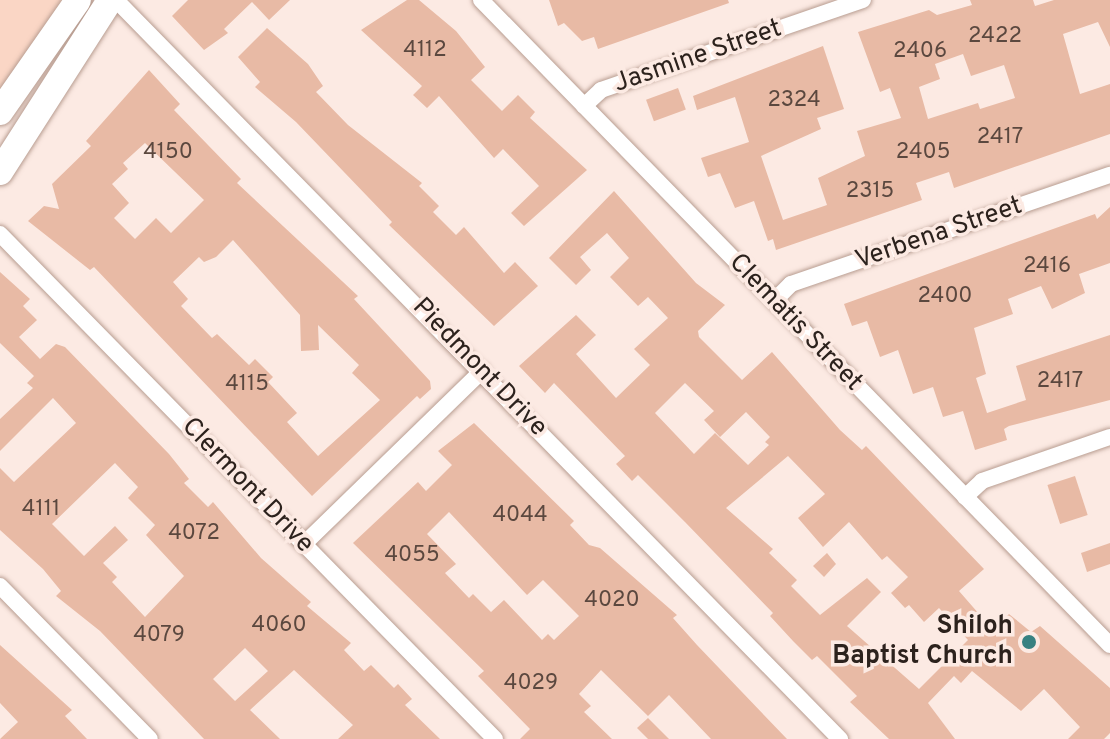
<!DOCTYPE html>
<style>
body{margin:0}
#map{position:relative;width:1110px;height:739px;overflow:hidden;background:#fceae3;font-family:Overpass,sans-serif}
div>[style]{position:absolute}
.green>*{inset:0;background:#fad6c5}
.building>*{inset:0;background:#e8baa5;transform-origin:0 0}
.roads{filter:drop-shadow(0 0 2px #b89d91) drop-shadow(0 0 2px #b89d91)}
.street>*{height:16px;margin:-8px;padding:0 8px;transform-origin:8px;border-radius:8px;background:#fff}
.primary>*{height:26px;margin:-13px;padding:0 13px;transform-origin:13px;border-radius:13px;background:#fff}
.dots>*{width:22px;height:22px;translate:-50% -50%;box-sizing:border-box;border:4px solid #fceae3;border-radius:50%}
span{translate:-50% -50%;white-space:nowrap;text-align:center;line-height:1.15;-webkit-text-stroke:7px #fceae3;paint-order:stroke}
.number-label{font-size:22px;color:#5b483f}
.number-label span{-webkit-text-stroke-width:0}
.street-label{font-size:26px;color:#2c221d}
.poi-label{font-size:26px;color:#2c221d;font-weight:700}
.right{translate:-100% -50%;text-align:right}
</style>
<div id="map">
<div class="green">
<div style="clip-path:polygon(0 0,78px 0,0 112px)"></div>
</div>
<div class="building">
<div style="clip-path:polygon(188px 0,290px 0,269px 20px,252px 2px,224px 29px,228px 33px,204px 50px,172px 16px)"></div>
<div style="clip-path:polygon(407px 0,419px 0,456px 31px,485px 67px,471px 80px,502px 111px,518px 95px,535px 112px,530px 118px,587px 170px,524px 226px,511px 213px,539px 186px,503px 149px,494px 158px,439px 96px,427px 108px,413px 95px,422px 86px,361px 30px)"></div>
<div style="clip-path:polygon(549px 0,728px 0,729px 3px,598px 49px,594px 37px,582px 41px,564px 23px,558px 26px)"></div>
<div style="clip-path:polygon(evenodd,970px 0,1033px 0,1035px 6px,1054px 0,1110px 0,1110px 47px,1098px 22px,1063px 34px,1080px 94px,1110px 84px,1110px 134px,954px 188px,949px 172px,916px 183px,922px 200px,776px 250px,773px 239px,768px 241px,754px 201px,735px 208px,720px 173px,708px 177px,701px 158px,749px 142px,735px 97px,697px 110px,693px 96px,823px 46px,844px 109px,817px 118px,821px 129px,761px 156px,783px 220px,827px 205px,818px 178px,865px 156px,857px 131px,901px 118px,890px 88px,880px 92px,858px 32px,929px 10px,937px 15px,972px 5px,970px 0,963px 54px,971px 76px,1004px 65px,1015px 98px,980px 109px,978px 103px,928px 119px,919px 87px,940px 79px,935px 64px,963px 54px)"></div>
<div style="clip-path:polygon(267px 28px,308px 64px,323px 86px,316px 92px,348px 125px,422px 183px,419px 186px,439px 206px,433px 212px,456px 235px,464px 227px,504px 273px,515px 262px,538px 286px,494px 326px,389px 225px,392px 222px,296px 122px,255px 87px,260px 82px,238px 57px)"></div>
<div style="clip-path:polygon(evenodd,149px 70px,180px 104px,174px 110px,241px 179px,237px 183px,358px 296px,354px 299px,430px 381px,431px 389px,420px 399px,417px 396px,312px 496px,94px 267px,90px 270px,28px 221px,44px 206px,59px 209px,52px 184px,91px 146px,86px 141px,149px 70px,145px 143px,204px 200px,171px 233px,156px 218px,135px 239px,114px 218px,129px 203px,112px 184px,128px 169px,123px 163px,145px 143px,149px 70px,233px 240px,300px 315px,301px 351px,319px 350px,318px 325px,359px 365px,352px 373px,380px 400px,318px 456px,287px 422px,297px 413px,268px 382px,273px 377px,255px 359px,249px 365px,217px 334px,212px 338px,181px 306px,188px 299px,173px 282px,199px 257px,204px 262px,216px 257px,233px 240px)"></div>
<div style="left:678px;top:88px;width:23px;height:34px;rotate:70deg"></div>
<div style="clip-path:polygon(evenodd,614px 191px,696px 283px,725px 305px,698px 331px,699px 337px,742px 380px,772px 352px,840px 430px,862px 450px,866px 446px,984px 569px,959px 591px,993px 630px,1009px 614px,1031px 632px,1040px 626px,1110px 688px,1110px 733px,1104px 739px,1068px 739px,1080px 727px,1044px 689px,1021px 711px,972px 671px,961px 683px,954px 676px,928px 703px,955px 739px,889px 739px,850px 702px,857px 696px,817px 656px,812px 660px,793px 641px,770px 616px,773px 613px,685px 522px,638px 475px,632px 481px,616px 464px,625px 456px,554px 383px,545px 393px,519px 366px,576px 315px,596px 335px,576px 354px,616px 398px,650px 365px,634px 349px,668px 318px,648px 297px,638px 306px,610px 277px,629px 258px,607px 233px,580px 257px,591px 270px,576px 285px,549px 258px,614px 191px,685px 383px,714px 411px,704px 420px,720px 437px,746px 412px,770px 437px,765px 442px,769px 445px,748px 465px,715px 433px,694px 454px,655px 413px,685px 383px,614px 191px,788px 456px,825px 494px,798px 518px,823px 547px,849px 522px,882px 560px,887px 556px,908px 577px,891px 593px,905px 608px,909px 605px,924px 622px,939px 608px,968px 640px,919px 689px,847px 626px,881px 592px,867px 578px,820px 615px,791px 586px,797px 580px,769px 553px,773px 549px,726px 508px,788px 456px)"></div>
<div style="clip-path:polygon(1110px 207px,1110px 263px,1079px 274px,1085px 293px,1052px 309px,1041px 286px,1008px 299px,1013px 314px,974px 328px,986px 374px,976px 378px,987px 413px,1026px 400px,1016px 366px,1110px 335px,1110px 400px,1009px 426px,1004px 429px,1007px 440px,975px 450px,963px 411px,943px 417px,933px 387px,913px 394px,898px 350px,880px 357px,867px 321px,852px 326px,844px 304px,1095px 214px,1097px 219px)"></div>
<div style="clip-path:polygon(evenodd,0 272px,30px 299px,23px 306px,37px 320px,19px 337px,40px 359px,56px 344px,65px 347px,169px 454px,189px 479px,184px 483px,208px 507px,213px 502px,261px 558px,311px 602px,307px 606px,351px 643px,344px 650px,364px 671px,371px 665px,394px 688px,398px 684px,412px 699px,405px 705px,440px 739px,338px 739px,353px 725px,294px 670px,250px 710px,280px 739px,204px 739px,100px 631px,56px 596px,61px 591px,43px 569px,0 530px,0 468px,14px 482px,76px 423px,53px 398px,0 451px,0 419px,33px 388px,27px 383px,34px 376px,0 343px,0 272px,115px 463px,138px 487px,128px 498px,155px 525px,146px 535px,184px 576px,145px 617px,112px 582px,117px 577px,103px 563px,128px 540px,115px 526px,84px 556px,52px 524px,115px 463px,0 272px,245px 648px,268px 671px,235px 701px,213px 679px,245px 648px)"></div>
<div style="clip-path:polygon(evenodd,474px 423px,574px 521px,570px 525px,589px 545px,600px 548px,677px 615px,673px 618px,697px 645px,787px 739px,711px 739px,669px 695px,648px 716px,601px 670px,579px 694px,591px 706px,584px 712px,612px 739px,520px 739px,530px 729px,478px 676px,484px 671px,353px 543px,418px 482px,426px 491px,452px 465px,438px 451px,474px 423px,449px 512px,527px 595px,543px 580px,579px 616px,554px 640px,548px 634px,542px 640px,504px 600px,491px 612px,473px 594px,469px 598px,445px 573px,456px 564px,427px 534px,449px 512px)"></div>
<div style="left:1075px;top:476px;width:41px;height:29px;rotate:72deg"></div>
<div style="clip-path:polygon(1110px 543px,1110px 564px,1087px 572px,1081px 553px)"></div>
<div style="clip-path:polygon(827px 553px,836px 564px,824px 577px,813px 566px)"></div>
<div style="clip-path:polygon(0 645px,72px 710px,65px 716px,87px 739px,0 739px,18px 722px,0 703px)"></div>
<div style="clip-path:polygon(648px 718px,669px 739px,648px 739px,637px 728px)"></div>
</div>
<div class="roads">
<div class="street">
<div style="left:116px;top:0;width:1035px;rotate:45.59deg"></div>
<div style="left:481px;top:0;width:901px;rotate:45.72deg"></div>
<div style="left:584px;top:106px;width:23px;rotate:-43deg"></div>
<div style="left:601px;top:90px;width:277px;rotate:-19deg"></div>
<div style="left:0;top:234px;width:707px;rotate:45.57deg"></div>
<div style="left:774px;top:301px;width:24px;rotate:-45deg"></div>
<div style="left:791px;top:284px;width:337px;rotate:-18.9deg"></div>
<div style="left:965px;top:497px;width:23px;rotate:-43deg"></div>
<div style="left:982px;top:481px;width:135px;rotate:-19deg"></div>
<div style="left:304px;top:544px;width:248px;rotate:-44.2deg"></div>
<div style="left:0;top:586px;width:214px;rotate:45.6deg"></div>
</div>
<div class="primary">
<div style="left:0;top:112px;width:136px;rotate:-55.1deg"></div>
<div style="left:0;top:172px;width:204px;rotate:-57.4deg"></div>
</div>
</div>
<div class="dots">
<div style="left:1029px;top:642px;background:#388181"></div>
</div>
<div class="number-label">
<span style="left:995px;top:37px">2422</span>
<span style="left:425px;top:51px">4112</span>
<span style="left:920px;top:52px">2406</span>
<span style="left:794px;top:101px">2324</span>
<span style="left:1000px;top:138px">2417</span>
<span style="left:168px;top:153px">4150</span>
<span style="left:923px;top:153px">2405</span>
<span style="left:870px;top:192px">2315</span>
<span style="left:1047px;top:267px">2416</span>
<span style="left:945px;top:297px">2400</span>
<span style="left:1060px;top:382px">2417</span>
<span style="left:247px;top:385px">4115</span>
<span style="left:41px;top:510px">4111</span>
<span style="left:520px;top:516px">4044</span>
<span style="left:194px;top:534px">4072</span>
<span style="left:412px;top:556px">4055</span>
<span style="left:612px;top:601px">4020</span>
<span style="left:279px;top:626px">4060</span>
<span style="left:159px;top:636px">4079</span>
<span style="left:531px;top:684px">4029</span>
</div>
<div class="street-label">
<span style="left:698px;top:57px;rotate:-19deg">Jasmine Street</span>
<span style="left:939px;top:234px;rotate:-19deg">Verbena Street</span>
<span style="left:795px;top:323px;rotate:46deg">Clematis Street</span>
<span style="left:479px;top:368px;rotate:46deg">Piedmont Drive</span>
<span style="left:247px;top:486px;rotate:46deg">Clermont Drive</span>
</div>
<div class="poi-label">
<span class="right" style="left:1013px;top:642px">Shiloh<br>Baptist Church</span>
</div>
</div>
